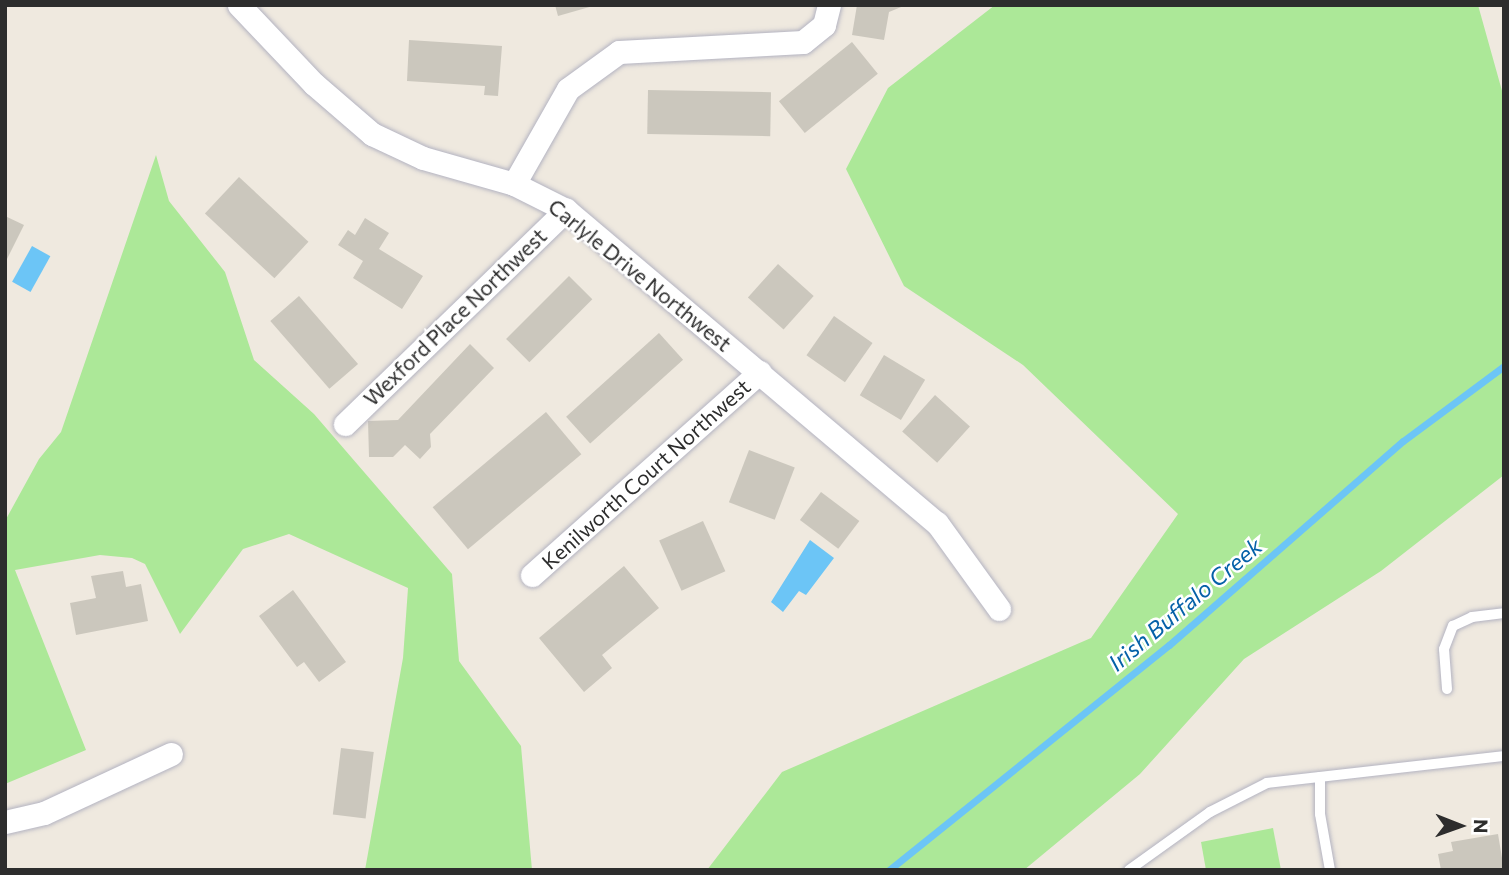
<!DOCTYPE html>
<style>
body{margin:0}
#map{position:relative;width:1509px;height:875px;overflow:hidden;background:#efe9df;font-family:Commissioner,sans-serif}
div>[style]{position:absolute}
.green>*{inset:0;background:#ace898}
.water>*{inset:0;background:#6cc5f6;transform-origin:0 0}
.stream>*{height:7px;margin:-3.5px;padding:0 3.5px;transform-origin:3.5px;border-radius:3.5px;background:#6cc5f6}
.building>*{inset:0;background:#cbc7bd;transform-origin:0 0}
.roads{filter:drop-shadow(0 0 2px #b3b3c1) drop-shadow(0 0 2px #b3b3c1)}
.lane>*{height:10px;margin:-5px;padding:0 5px;transform-origin:5px;border-radius:5px;background:#fff}
.street>*{height:23px;margin:-11.5px;padding:0 11.5px;transform-origin:11.5px;border-radius:11.5px;background:#fff}
span{translate:-50% -50%;white-space:nowrap;text-align:center;line-height:1.15;-webkit-text-stroke:5px #fff;paint-order:stroke}
.street-label{font-size:21px;color:#2d2d2d}
.water-label{font-size:23px;color:#0561a8;font-style:italic}
.frame{position:absolute;inset:0;border:7px solid #2d2d2d;pointer-events:none}
.north{position:absolute;left:1425px;top:791px;width:70px;height:70px;-webkit-text-stroke:5px #fff;paint-order:stroke;rotate:91deg;font-size:19px;font-weight:700;line-height:28px;text-align:center;color:#2d2d2d}
.north::after{content:'';display:block;margin:auto;width:24px;height:32px;background:#2d2d2d;clip-path:polygon(50% 0,100% 100%,50% 72%,0 100%)}
</style>
<div id="map">
<div class="green">
<div style="clip-path:polygon(995px 5px,1478px 5px,1504px 98px,1504px 475px,1381px 571px,1244px 659px,1140px 774px,1024px 870px,707px 870px,782px 772px,1091px 638px,1178px 514px,1023px 365px,904px 286px,846px 169px,888px 88px)"></div>
<div style="clip-path:polygon(156px 155px,169px 201px,225px 272px,254px 360px,314px 414px,452px 574px,459px 661px,521px 746px,532px 870px,365px 870px,403px 658px,408px 588px,289px 534px,243px 549px,180px 634px,145px 564px,132px 558px,100px 555px,15px 570px,86px 750px,5px 784px,5px 521px,39px 459px,61px 432px)"></div>
<div style="clip-path:polygon(1273px 828px,1281px 870px,1206px 870px,1201px 842px)"></div>
</div>
<div class="water">
<div style="left:32px;top:246px;width:21px;height:41px;rotate:29deg"></div>
<div style="clip-path:polygon(810px 540px,834px 558px,806px 595px,799px 591px,783px 612px,771px 602px)"></div>
</div>
<div class="stream">
<div style="left:889px;top:870px;width:359px;rotate:-38.8deg"></div>
<div style="left:1169px;top:645px;width:310px;rotate:-41.1deg"></div>
<div style="left:1403px;top:441px;width:126px;rotate:-36.6deg"></div>
</div>
<div class="building">
<div style="clip-path:polygon(555px 5px,593px 5px,593px 6px,558px 16px)"></div>
<div style="clip-path:polygon(857px 5px,906px 5px,889px 12px,884px 40px,852px 35px)"></div>
<div style="clip-path:polygon(409px 40px,502px 46px,498px 96px,484px 95px,485px 86px,407px 81px)"></div>
<div style="left:852px;top:42px;width:41px;height:94px;rotate:51deg"></div>
<div style="left:648px;top:90px;width:123px;height:44px;rotate:1deg"></div>
<div style="left:239px;top:177px;width:95px;height:50px;rotate:43deg"></div>
<div style="clip-path:polygon(5px 216px,24px 225px,5px 263px)"></div>
<div style="clip-path:polygon(365px 218px,389px 233px,379px 249px,423px 276px,402px 309px,353px 278px,363px 261px,338px 245px,348px 230px,355px 235px)"></div>
<div style="left:778px;top:264px;width:48px;height:45px;rotate:42deg"></div>
<div style="left:569px;top:276px;width:33px;height:89px;rotate:45deg"></div>
<div style="left:299px;top:296px;width:90px;height:38px;rotate:49deg"></div>
<div style="left:834px;top:316px;width:47px;height:48px;rotate:35deg"></div>
<div style="left:659px;top:333px;width:36px;height:125px;rotate:48deg"></div>
<div style="clip-path:polygon(470px 344px,494px 368px,430px 434px,431px 447px,420px 459px,405px 445px,393px 457px,369px 457px,368px 421px,398px 420px)"></div>
<div style="left:884px;top:355px;width:48px;height:47px;rotate:31deg"></div>
<div style="left:935px;top:395px;width:47px;height:49px;rotate:42deg"></div>
<div style="left:546px;top:412px;width:55px;height:148px;rotate:50deg"></div>
<div style="left:749px;top:450px;width:49px;height:56px;rotate:21deg"></div>
<div style="left:821px;top:492px;width:48px;height:35px;rotate:37deg"></div>
<div style="left:703px;top:521px;width:55px;height:48px;rotate:66deg"></div>
<div style="clip-path:polygon(624px 566px,659px 608px,602px 655px,612px 668px,584px 692px,539px 638px)"></div>
<div style="clip-path:polygon(123px 571px,126px 587px,141px 584px,148px 621px,76px 635px,70px 603px,96px 598px,91px 576px)"></div>
<div style="clip-path:polygon(293px 590px,346px 662px,319px 682px,304px 662px,297px 667px,259px 616px)"></div>
<div style="left:341px;top:748px;width:33px;height:67px;rotate:7deg"></div>
<div style="clip-path:polygon(1498px 834px,1504px 870px,1441px 870px,1438px 854px,1453px 851px,1451px 842px)"></div>
</div>
<div class="roads">
<div class="lane">
<div style="left:1447px;top:689px;width:40px;rotate:-94.3deg"></div>
<div style="left:1444px;top:649px;width:25px;rotate:-69deg"></div>
<div style="left:1453px;top:626px;width:21px;rotate:-25deg"></div>
<div style="left:1472px;top:617px;width:32px;rotate:-7deg"></div>
<div style="left:1320px;top:777px;width:37px;rotate:90deg"></div>
<div style="left:1320px;top:814px;width:57px;rotate:79.9deg"></div>
<div style="left:1129px;top:870px;width:100px;rotate:-35.6deg"></div>
<div style="left:1210px;top:812px;width:64px;rotate:-27deg"></div>
<div style="left:1267px;top:783px;width:239px;rotate:-6.5deg"></div>
</div>
<div class="street">
<div style="left:239px;top:5px;width:109px;rotate:46.5deg"></div>
<div style="left:314px;top:84px;width:77px;rotate:40.8deg"></div>
<div style="left:372px;top:134px;width:56px;rotate:25.2deg"></div>
<div style="left:423px;top:158px;width:95px;rotate:15.9deg"></div>
<div style="left:514px;top:184px;width:58px;rotate:26.6deg"></div>
<div style="left:566px;top:210px;width:485px;rotate:40.2deg"></div>
<div style="left:937px;top:523px;width:106px;rotate:54.2deg"></div>
<div style="left:514px;top:184px;width:109px;rotate:-60.4deg"></div>
<div style="left:568px;top:89px;width:63px;rotate:-36deg"></div>
<div style="left:619px;top:52px;width:184px;rotate:-3.1deg"></div>
<div style="left:803px;top:42px;width:27px;rotate:-39deg"></div>
<div style="left:824px;top:25px;width:21px;rotate:-76deg"></div>
<div style="left:345px;top:424px;width:308px;rotate:-44.1deg"></div>
<div style="left:532px;top:575px;width:305px;rotate:-41.7deg"></div>
<div style="left:5px;top:822px;width:40px;rotate:-13deg"></div>
<div style="left:44px;top:813px;width:140px;rotate:-24.9deg"></div>
</div>
</div>
<div class="street-label">
<span style="left:640px;top:275px;rotate:39deg">Carlyle Drive Northwest</span>
<span style="left:455px;top:317px;rotate:-44deg">Wexford Place Northwest</span>
<span style="left:646px;top:474px;rotate:-42deg">Kenilworth Court Northwest</span>
</div>
<div class="water-label">
<span style="left:1185px;top:604px;rotate:-40deg">Irish Buffalo Creek</span>
</div>
<div class="frame"></div>
<div class="north">N</div>
</div>
